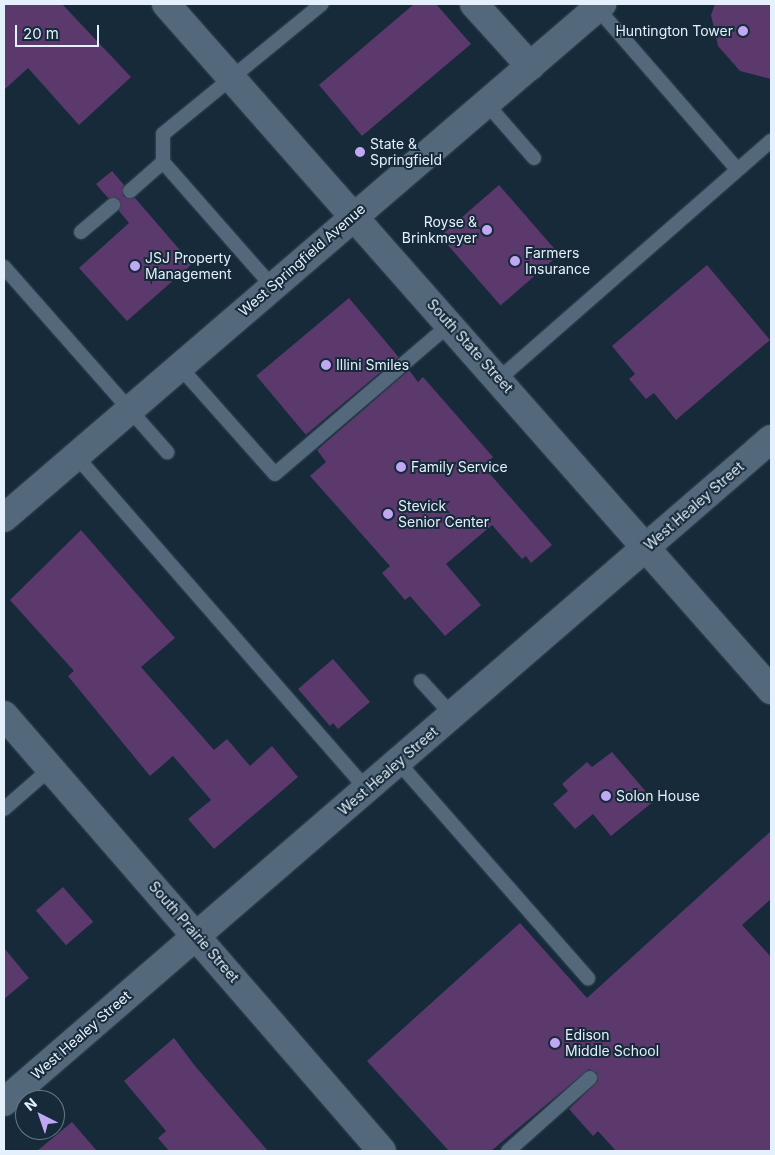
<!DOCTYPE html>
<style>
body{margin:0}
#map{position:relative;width:775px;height:1155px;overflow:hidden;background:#162a3a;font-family:Inter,sans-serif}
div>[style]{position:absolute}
.building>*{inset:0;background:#5b396c;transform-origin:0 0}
.roads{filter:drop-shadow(0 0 1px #374755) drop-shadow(0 0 1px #374755)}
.service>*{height:14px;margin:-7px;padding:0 7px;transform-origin:7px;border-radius:7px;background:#53697b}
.minor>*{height:28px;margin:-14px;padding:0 14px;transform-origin:14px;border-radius:14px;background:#53697b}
.secondary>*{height:28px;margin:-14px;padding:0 14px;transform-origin:14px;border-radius:14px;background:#53697b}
.dots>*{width:14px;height:14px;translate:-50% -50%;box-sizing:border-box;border:2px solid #162a3a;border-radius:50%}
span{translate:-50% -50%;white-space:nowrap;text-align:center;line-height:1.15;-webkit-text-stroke:4px #162a3a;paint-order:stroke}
.poi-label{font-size:14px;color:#e4f0fb}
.right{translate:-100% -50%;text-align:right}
.left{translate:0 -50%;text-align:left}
.street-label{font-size:14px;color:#e4f0fb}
.frame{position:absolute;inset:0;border:5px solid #e4f0fb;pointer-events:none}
.north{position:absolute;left:15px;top:1090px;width:50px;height:50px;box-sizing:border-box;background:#162a3a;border:1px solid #687987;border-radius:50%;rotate:319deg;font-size:14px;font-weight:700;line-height:20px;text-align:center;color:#e4f0fb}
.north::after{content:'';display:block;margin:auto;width:18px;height:22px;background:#c0a8f4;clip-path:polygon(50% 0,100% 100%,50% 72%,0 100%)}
.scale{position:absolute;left:15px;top:25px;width:84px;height:22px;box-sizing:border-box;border:2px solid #e4f0fb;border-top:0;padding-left:6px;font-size:15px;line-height:18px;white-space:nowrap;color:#e4f0fb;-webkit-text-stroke:4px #162a3a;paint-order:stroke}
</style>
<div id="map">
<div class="building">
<div style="clip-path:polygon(4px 4px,62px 4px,131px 77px,79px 125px,28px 68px,4px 90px)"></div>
<div style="clip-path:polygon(414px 4px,436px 4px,471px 44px,362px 136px,319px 85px)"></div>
<div style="clip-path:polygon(715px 4px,771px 4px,771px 79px,740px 71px,718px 46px,711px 15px)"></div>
<div style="clip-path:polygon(112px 171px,124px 185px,123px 196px,135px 198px,192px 264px,127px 321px,79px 268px,129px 223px,119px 211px,119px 199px,108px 198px,96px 184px)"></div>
<div style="left:499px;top:185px;width:92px;height:78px;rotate:49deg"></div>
<div style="clip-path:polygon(707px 265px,770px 340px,676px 420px,654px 393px,646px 399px,629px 379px,635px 374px,612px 346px)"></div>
<div style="left:349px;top:298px;width:77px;height:121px;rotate:50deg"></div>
<div style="clip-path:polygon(409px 370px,418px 382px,423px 377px,493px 457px,483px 466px,552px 545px,531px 563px,526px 556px,522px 559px,492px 525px,446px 564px,481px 605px,445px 636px,410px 596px,405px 600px,382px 573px,390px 566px,310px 476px,326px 462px,317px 450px)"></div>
<div style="clip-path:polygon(81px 530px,175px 638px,141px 667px,214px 750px,227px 739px,250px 766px,272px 746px,298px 777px,214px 849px,188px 819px,211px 800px,173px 756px,150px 776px,68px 676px,74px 671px,10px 600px)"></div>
<div style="clip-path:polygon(333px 659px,370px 702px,338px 729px,333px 723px,330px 726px,298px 689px)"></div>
<div style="clip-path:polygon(612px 752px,654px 801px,611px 836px,593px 814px,575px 829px,553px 804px,568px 791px,562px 784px,587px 762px,592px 767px)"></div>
<div style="clip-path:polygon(771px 831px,771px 899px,742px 925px,771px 957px,771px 1151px,616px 1151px,598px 1131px,593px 1136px,569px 1109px,598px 1081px,597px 1073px,589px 1069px,491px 1151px,449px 1151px,367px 1061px,520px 923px,587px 998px)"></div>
<div style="left:63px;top:887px;width:46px;height:36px;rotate:49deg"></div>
<div style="clip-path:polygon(4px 948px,29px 978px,4px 999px)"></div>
<div style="clip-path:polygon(174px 1038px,195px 1066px,268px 1151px,169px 1151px,158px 1138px,166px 1131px,124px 1081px)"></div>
<div style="clip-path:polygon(72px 1122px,97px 1151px,37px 1151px)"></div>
</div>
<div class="roads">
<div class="service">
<div style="left:597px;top:8px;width:213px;rotate:49deg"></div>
<div style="left:486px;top:103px;width:73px;rotate:48.9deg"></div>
<div style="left:130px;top:191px;width:44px;rotate:-41.3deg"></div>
<div style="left:81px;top:232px;width:42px;rotate:-40.2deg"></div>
<div style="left:4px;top:267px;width:247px;rotate:48.6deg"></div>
<div style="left:272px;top:286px;width:165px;rotate:-131.3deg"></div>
<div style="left:163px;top:162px;width:28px;rotate:-90deg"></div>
<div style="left:163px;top:134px;width:205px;rotate:-39.3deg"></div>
<div style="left:179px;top:366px;width:144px;rotate:48.4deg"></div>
<div style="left:275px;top:474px;width:230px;rotate:-40.6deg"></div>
<div style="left:500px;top:378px;width:360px;rotate:-41.2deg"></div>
<div style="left:76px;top:456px;width:442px;rotate:48.9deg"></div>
<div style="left:421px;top:681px;width:46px;rotate:47.6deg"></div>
<div style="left:398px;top:762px;width:288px;rotate:48.7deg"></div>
<div style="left:4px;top:809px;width:62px;rotate:-41.1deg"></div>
<div style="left:508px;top:1151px;width:110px;rotate:-41.7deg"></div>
</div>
<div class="minor">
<div style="left:474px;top:4px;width:84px;rotate:47.9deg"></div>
<div style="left:4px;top:715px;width:577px;rotate:49.08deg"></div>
<div style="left:4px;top:1102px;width:1014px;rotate:-40.84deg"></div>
</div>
<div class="secondary">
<div style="left:166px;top:4px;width:915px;rotate:48.59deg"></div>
<div style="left:4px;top:518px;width:789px;rotate:-40.68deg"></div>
</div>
</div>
<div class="dots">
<div style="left:743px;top:31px;background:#c0a8f4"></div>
<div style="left:360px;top:152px;background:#c0a8f4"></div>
<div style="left:487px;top:230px;background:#c0a8f4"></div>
<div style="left:515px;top:261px;background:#c0a8f4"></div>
<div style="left:135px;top:266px;background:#c0a8f4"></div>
<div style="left:326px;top:365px;background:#c0a8f4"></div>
<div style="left:401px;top:467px;background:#c0a8f4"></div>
<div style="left:388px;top:514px;background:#c0a8f4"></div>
<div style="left:606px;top:796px;background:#c0a8f4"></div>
<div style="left:555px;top:1043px;background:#c0a8f4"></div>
</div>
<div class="poi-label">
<span class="right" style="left:733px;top:31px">Huntington Tower</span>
<span class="left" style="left:370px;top:152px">State &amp;<br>Springfield</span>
<span class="right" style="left:477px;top:230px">Royse &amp;<br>Brinkmeyer</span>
<span class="left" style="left:525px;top:261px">Farmers<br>Insurance</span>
<span class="left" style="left:145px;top:266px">JSJ Property<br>Management</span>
<span class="left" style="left:336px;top:365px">Illini Smiles</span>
<span class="left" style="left:411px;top:467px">Family Service</span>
<span class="left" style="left:398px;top:514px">Stevick<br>Senior Center</span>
<span class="left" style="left:616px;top:796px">Solon House</span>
<span class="left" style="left:565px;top:1043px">Edison<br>Middle School</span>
</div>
<div class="street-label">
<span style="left:302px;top:260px;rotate:-41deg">West Springfield Avenue</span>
<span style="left:470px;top:346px;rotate:48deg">South State Street</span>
<span style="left:694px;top:506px;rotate:-41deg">West Healey Street</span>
<span style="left:388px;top:771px;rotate:-41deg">West Healey Street</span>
<span style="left:194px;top:932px;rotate:49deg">South Prairie Street</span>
<span style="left:81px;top:1035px;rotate:-41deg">West Healey Street</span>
</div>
<div class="frame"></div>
<div class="north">N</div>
<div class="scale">20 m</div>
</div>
